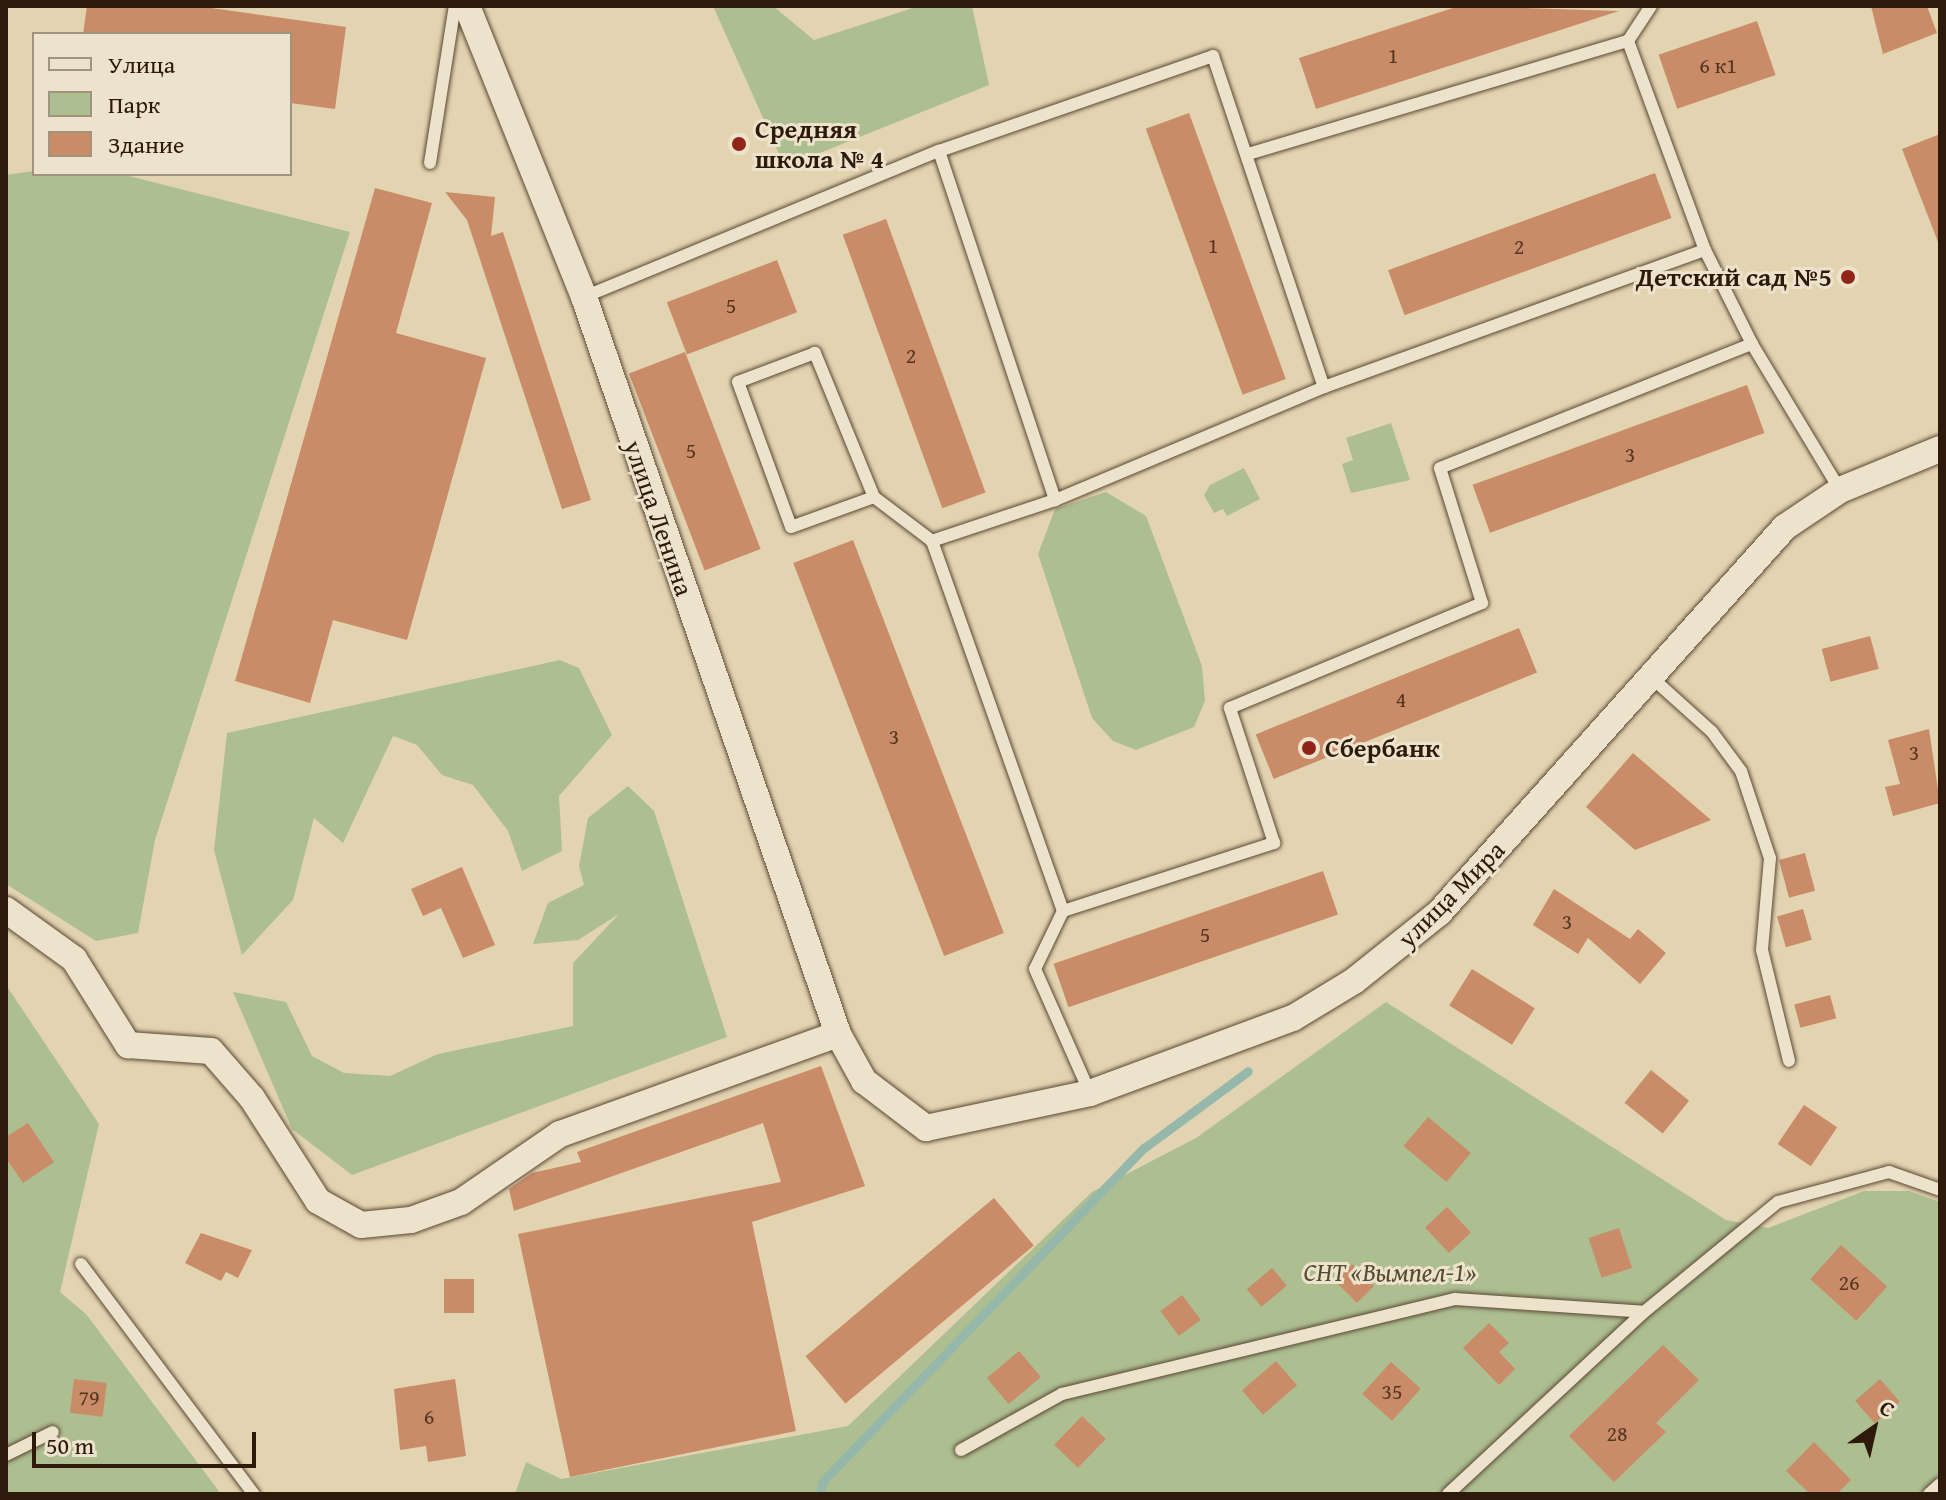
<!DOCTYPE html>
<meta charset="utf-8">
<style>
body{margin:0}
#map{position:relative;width:1946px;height:1500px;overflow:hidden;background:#e3d4b1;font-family:"Gentium Book Plus",serif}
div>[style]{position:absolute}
.green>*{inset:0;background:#adbe91}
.stream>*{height:9px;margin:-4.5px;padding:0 4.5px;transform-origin:4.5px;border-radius:4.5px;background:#95b8aa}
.building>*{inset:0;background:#c98b68;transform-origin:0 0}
.roads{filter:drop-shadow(0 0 2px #5b4834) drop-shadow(0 0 2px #5b4834)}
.service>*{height:12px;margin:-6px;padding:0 6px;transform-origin:6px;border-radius:6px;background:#ede3cc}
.minor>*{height:26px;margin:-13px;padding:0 13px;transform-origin:13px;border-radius:13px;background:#ede3cc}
.dots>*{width:22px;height:22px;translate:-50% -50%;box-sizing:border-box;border:4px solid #ede3cc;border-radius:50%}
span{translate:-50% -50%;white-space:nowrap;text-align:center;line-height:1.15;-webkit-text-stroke:6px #ede3cc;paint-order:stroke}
.number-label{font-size:22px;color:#553622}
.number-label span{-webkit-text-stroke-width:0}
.poi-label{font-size:26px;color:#2e1a0b;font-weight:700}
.left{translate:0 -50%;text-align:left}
.right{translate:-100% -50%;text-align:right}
.street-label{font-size:26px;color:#2e1a0b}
.park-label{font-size:26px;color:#544b33;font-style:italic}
.frame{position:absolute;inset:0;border:8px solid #2e1a0b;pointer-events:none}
.legend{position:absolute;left:32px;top:32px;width:260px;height:144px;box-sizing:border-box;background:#ede3cc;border:2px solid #a1937f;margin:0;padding:10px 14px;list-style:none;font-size:24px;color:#2e1a0b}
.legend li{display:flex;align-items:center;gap:16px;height:40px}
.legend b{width:40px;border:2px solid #a1937f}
.north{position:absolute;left:1834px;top:1388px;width:80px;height:80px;-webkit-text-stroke:6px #ede3cc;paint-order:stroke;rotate:34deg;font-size:22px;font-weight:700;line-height:32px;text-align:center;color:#2e1a0b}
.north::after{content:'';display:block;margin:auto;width:28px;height:36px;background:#2e1a0b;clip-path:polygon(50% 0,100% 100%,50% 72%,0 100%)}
.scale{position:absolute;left:32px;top:1432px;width:224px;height:36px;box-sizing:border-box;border:4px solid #2e1a0b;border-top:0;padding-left:10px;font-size:24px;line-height:28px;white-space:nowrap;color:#2e1a0b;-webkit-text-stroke:6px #ede3cc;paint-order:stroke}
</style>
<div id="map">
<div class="green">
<div style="clip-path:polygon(713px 6px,773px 6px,814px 40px,919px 6px,972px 6px,989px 85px,785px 167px)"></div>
<div style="clip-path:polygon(34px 171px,121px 174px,350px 232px,155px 840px,138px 933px,96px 941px,6px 884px,6px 175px)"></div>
<div style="clip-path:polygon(1391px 423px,1410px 480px,1351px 493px,1342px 464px,1353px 460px,1346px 438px)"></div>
<div style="clip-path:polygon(1244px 468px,1260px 499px,1227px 516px,1223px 509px,1214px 513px,1204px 495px,1210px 485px)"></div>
<div style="clip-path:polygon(1106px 492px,1146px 516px,1202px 666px,1205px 701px,1194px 727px,1136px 750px,1113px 741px,1092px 718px,1038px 554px,1055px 509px)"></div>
<div style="clip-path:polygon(560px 660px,579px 668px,612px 735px,559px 796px,562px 851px,522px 871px,508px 831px,473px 785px,442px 775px,417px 745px,393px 736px,343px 843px,314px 818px,293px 900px,242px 955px,214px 850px,227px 733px)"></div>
<div style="clip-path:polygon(628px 786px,654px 811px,727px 1037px,352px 1175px,292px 1129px,233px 992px,286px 1002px,312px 1056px,344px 1073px,390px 1076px,438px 1054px,573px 1026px,573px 963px,619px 914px,578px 940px,533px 944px,548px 903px,584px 885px,579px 866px,588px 818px)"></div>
<div style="clip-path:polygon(6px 985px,99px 1124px,60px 1292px,86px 1314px,221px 1494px,6px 1494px)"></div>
<div style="clip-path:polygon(1386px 1002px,1726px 1220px,1768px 1228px,1864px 1191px,1909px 1191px,1940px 1202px,1940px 1494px,515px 1494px,526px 1462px,561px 1479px,848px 1426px,1092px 1192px,1196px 1138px)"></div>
</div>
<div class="stream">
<div style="left:820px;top:1494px;width:13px;rotate:-77deg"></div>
<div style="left:823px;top:1481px;width:463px;rotate:-46.1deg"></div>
<div style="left:1144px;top:1148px;width:129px;rotate:-36.5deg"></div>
</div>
<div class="building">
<div style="clip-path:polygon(87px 6px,197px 6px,346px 27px,335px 109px,290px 103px,290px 34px,83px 34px)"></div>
<div style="clip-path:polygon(1459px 6px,1619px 11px,1316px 109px,1299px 58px)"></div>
<div style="clip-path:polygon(1871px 6px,1927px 6px,1937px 33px,1883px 54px)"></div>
<div style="left:1757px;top:21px;width:57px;height:104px;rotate:71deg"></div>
<div style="left:1189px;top:113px;width:283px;height:46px;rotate:70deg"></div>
<div style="clip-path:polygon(1940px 134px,1940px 242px,1938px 242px,1902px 149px)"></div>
<div style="left:1655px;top:173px;width:48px;height:284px;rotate:70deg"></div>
<div style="clip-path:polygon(375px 188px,432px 203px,396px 333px,486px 358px,407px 640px,333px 620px,310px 703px,235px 681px)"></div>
<div style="clip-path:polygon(445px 192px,495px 197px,491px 236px,503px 232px,591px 500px,562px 509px,467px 220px)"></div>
<div style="left:886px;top:219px;width:291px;height:46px;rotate:70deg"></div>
<div style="left:777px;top:260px;width:56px;height:118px;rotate:69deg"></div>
<div style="left:685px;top:352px;width:211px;height:60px;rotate:69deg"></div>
<div style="left:1747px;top:385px;width:51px;height:292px;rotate:70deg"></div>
<div style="left:853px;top:540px;width:421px;height:64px;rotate:69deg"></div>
<div style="left:1519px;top:628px;width:48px;height:284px;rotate:68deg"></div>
<div style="left:1870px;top:636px;width:34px;height:50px;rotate:75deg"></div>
<div style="clip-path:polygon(1929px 729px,1940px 803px,1893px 816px,1885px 787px,1900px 784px,1888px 740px)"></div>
<div style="clip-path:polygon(1633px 753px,1711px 820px,1635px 850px,1586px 807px)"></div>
<div style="left:1805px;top:853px;width:39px;height:27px;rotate:75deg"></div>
<div style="clip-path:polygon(462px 867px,495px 945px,463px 958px,441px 908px,423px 916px,411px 889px)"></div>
<div style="left:1323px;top:871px;width:46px;height:285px;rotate:71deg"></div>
<div style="clip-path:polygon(1554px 889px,1630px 939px,1638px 929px,1666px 953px,1640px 984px,1588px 938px,1578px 954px,1533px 925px)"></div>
<div style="left:1803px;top:909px;width:32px;height:27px;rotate:74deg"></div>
<div style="left:1472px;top:969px;width:74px;height:43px;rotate:32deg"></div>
<div style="left:1830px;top:995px;width:24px;height:37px;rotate:75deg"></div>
<div style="clip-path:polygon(821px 1066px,865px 1186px,752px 1222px,796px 1431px,570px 1477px,518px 1234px,781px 1182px,763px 1123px,514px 1211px,509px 1189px,532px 1173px,581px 1162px,577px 1152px)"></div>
<div style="left:1651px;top:1070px;width:49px;height:42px;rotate:39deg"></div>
<div style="left:1804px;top:1105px;width:40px;height:47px;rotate:34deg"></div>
<div style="left:1428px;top:1117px;width:56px;height:38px;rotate:40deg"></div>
<div style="clip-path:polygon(28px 1123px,54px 1162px,23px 1183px,6px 1158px,6px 1137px)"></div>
<div style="left:994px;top:1198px;width:62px;height:246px;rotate:50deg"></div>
<div style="left:1447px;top:1207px;width:35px;height:30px;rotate:47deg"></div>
<div style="left:1619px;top:1228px;width:42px;height:32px;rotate:72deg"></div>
<div style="clip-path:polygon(201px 1233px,252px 1250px,238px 1278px,226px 1272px,221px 1281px,185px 1263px)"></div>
<div style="left:1841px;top:1245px;width:62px;height:46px;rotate:42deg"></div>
<div style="left:1352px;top:1264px;width:31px;height:24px;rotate:45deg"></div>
<div style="left:1272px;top:1268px;width:23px;height:33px;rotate:50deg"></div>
<div style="left:474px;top:1279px;width:34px;height:30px;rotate:90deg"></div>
<div style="left:1182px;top:1295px;width:31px;height:27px;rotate:53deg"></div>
<div style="clip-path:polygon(1489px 1323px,1509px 1343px,1499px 1352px,1515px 1369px,1499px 1385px,1463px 1348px)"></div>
<div style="clip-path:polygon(1663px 1345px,1699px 1380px,1656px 1423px,1666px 1432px,1614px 1482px,1569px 1436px)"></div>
<div style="left:1019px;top:1351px;width:34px;height:42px;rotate:50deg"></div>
<div style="left:1276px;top:1361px;width:32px;height:45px;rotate:49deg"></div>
<div style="left:1391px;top:1362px;width:40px;height:43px;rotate:42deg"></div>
<div style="left:74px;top:1379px;width:33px;height:34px;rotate:7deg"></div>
<div style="clip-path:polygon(455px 1379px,466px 1456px,428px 1462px,426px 1446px,400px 1450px,394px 1389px)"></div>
<div style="left:1880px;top:1379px;width:30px;height:33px;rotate:49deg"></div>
<div style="left:1082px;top:1416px;width:33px;height:40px;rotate:44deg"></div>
<div style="clip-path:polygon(1814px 1442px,1851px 1480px,1837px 1494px,1810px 1494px,1786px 1471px)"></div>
</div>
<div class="roads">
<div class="service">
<div style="left:1628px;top:41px;width:42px;rotate:-56.7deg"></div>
<div style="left:939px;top:151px;width:368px;rotate:71.6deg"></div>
<div style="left:1248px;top:154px;width:396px;rotate:-16.6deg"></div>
<div style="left:1628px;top:41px;width:223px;rotate:69.8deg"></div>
<div style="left:430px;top:163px;width:159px;rotate:-81deg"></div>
<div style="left:584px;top:297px;width:384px;rotate:-22.4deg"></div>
<div style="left:939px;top:151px;width:290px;rotate:-19.1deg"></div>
<div style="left:1213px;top:56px;width:349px;rotate:71.5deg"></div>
<div style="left:1324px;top:387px;width:292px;rotate:157.2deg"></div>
<div style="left:1055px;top:500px;width:130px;rotate:161.6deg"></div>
<div style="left:932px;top:541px;width:393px;rotate:70.5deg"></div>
<div style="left:1063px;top:911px;width:64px;rotate:115.8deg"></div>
<div style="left:1035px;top:969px;width:136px;rotate:66.1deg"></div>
<div style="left:1324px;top:387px;width:405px;rotate:-19.8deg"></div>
<div style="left:1705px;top:250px;width:105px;rotate:63.4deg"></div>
<div style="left:874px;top:497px;width:156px;rotate:-112.3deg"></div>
<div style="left:815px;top:353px;width:82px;rotate:159.4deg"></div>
<div style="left:738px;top:382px;width:154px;rotate:69.9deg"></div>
<div style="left:791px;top:527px;width:88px;rotate:-19.9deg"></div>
<div style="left:874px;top:497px;width:73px;rotate:37.2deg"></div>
<div style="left:1651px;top:677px;width:82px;rotate:42deg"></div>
<div style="left:1712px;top:732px;width:49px;rotate:53.4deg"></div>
<div style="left:1741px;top:771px;width:92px;rotate:71.6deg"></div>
<div style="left:1770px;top:858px;width:92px;rotate:95deg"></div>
<div style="left:1762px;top:950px;width:114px;rotate:76.3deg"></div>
<div style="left:1063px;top:911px;width:222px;rotate:-17.9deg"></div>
<div style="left:1274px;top:843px;width:142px;rotate:-108.1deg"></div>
<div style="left:1230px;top:708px;width:273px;rotate:-22.6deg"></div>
<div style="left:1482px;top:603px;width:141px;rotate:-107.3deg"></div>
<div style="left:1440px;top:468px;width:336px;rotate:-21.7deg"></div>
<div style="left:1752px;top:344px;width:170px;rotate:58.9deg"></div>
<div style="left:81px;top:1264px;width:288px;rotate:53.1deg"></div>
<div style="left:961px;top:1450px;width:115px;rotate:-29deg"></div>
<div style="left:1062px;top:1394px;width:404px;rotate:-13.6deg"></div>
<div style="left:1455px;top:1299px;width:189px;rotate:3.9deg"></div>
<div style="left:6px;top:1455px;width:52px;rotate:-26.1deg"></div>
<div style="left:1448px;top:1494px;width:267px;rotate:-42.9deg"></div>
<div style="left:1644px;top:1312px;width:173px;rotate:-39.4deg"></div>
<div style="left:1778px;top:1202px;width:115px;rotate:-15.1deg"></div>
<div style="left:1889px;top:1172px;width:54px;rotate:19.4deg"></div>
<div style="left:1929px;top:1494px;width:15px;rotate:-42deg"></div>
</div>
<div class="minor">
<div style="left:467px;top:6px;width:314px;rotate:68.1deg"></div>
<div style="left:584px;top:297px;width:780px;rotate:70.98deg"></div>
<div style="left:838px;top:1034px;width:54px;rotate:61deg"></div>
<div style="left:864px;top:1081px;width:78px;rotate:37.2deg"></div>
<div style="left:926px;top:1128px;width:168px;rotate:-12deg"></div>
<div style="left:1090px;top:1093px;width:216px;rotate:-20.3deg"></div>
<div style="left:1293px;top:1018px;width:71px;rotate:-31.2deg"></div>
<div style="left:1354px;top:981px;width:109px;rotate:-38.7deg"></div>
<div style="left:1439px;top:913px;width:518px;rotate:-48.13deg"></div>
<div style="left:1785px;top:527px;width:66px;rotate:-33.9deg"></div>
<div style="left:1840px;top:490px;width:108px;rotate:-22.3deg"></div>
<div style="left:6px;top:910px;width:84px;rotate:35.8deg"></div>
<div style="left:74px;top:959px;width:102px;rotate:57.9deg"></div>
<div style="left:128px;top:1045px;width:83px;rotate:4.1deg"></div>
<div style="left:211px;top:1051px;width:62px;rotate:48.9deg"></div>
<div style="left:252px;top:1098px;width:122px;rotate:57.3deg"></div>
<div style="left:318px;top:1201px;width:49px;rotate:29.2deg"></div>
<div style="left:361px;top:1225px;width:50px;rotate:-5.7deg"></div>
<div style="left:411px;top:1220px;width:53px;rotate:-19.8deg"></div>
<div style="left:461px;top:1202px;width:120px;rotate:-34.5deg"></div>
<div style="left:560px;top:1134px;width:295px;rotate:-19.8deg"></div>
</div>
</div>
<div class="dots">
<div style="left:739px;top:144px;background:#8f2418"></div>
<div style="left:1848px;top:277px;background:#8f2418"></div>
<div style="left:1309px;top:748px;background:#8f2418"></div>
</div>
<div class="number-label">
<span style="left:1393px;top:56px">1</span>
<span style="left:1718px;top:66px">6 к1</span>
<span style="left:1213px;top:246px">1</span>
<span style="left:1519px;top:247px">2</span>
<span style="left:731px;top:306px">5</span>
<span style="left:911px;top:356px">2</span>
<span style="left:691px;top:451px">5</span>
<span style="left:1630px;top:455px">3</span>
<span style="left:1401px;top:700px">4</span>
<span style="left:894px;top:737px">3</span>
<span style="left:1914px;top:753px">3</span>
<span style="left:1567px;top:922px">3</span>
<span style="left:1205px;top:935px">5</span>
<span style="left:1849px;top:1283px">26</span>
<span style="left:1392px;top:1392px">35</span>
<span style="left:89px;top:1398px">79</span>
<span style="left:429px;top:1417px">6</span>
<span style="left:1617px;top:1434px">28</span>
</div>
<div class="poi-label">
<span class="left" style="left:755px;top:144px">Средняя<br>школа № 4</span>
<span class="right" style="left:1832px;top:277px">Детский сад №5</span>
<span class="left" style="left:1325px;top:748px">Сбербанк</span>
</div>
<div class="street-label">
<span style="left:659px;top:518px;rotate:71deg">улица Ленина</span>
<span style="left:1451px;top:894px;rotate:-45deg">улица Мира</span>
</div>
<div class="park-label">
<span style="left:1390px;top:1272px">СНТ «Вымпел-1»</span>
</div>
<div class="frame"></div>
<ul class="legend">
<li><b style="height:10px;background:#ede3cc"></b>Улица</li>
<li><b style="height:22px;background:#adbe91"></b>Парк</li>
<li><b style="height:22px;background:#c98b68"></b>Здание</li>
</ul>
<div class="north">С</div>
<div class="scale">50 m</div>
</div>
